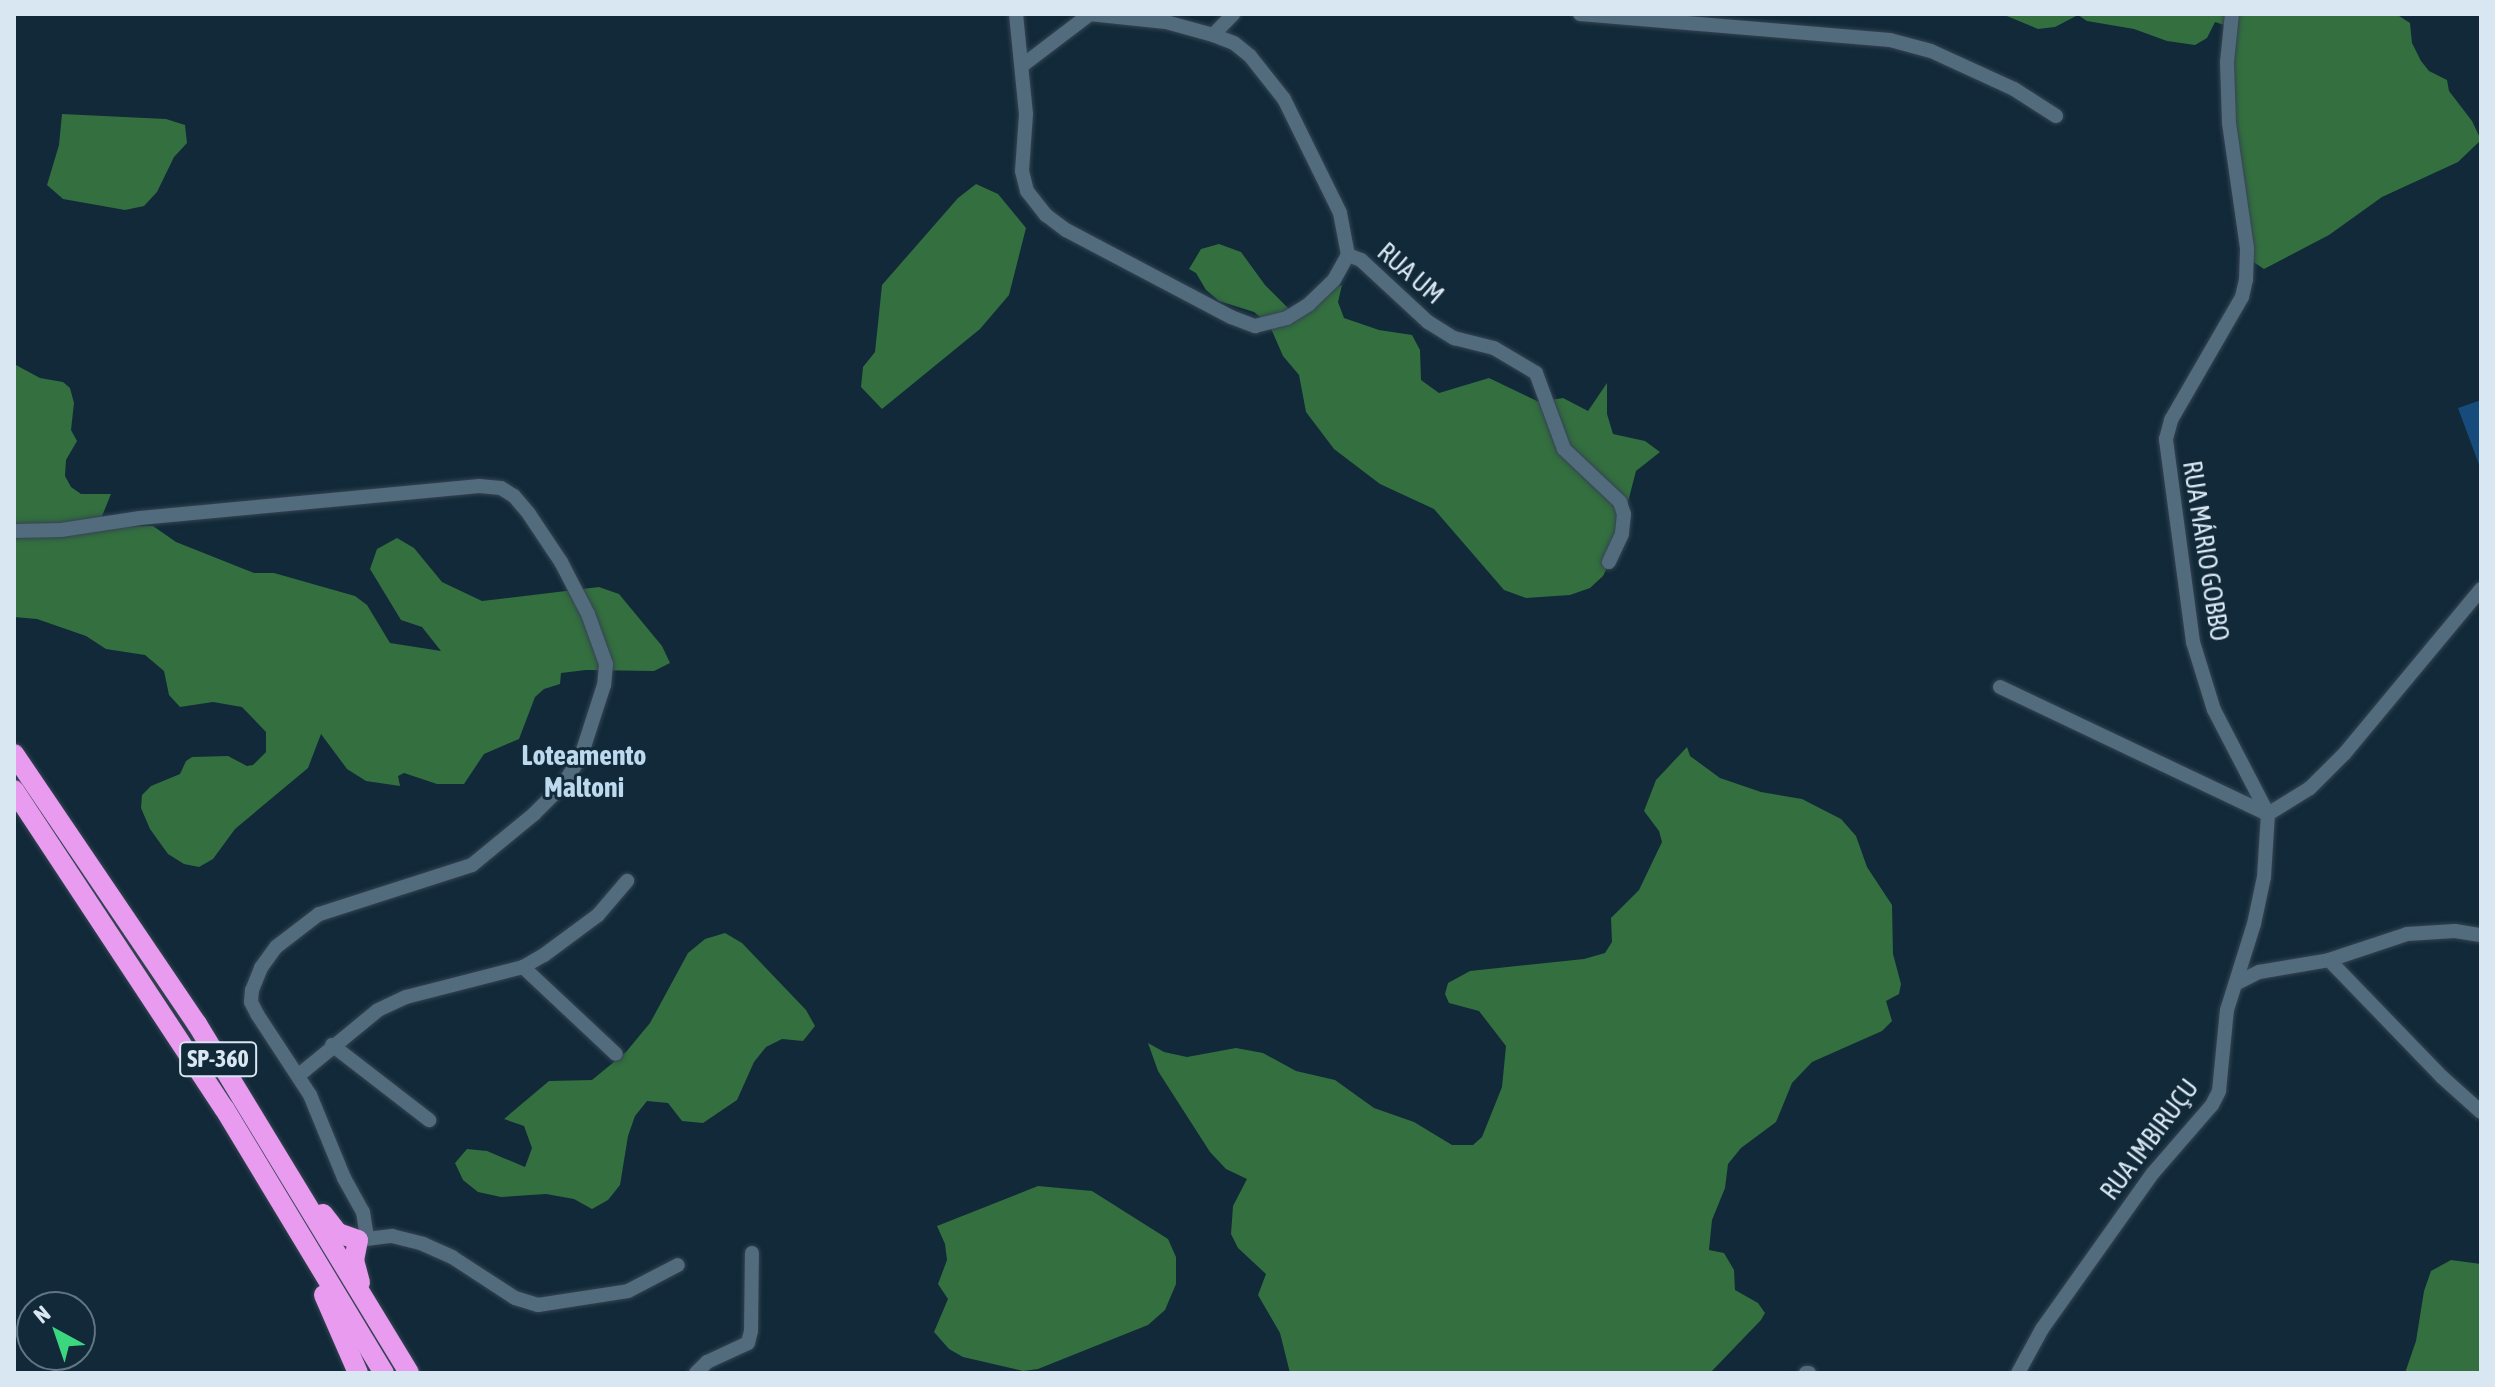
<!DOCTYPE html>
<meta charset="utf-8">
<style>
body{margin:0}
#map{position:relative;width:2495px;height:1387px;overflow:hidden;background:#112938;font-family:"Asap Condensed",sans-serif}
div>[style]{position:absolute}
.forest>*{inset:0;background:#336f3f}
.water>*{inset:0;background:#164b7c}
.roads{filter:drop-shadow(0 0 2px #344452) drop-shadow(0 0 2px #344452)}
.minor>*{height:14px;margin:-7px;padding:0 7px;transform-origin:7px;border-radius:7px;background:#526b7d}
.highway>*{height:20px;margin:-10px;padding:0 10px;transform-origin:10px;border-radius:10px;background:#e89bef}
span{translate:-50% -50%;white-space:nowrap;text-align:center;line-height:1.15;-webkit-text-stroke:6px #112938;paint-order:stroke}
.shield-label span{padding:2px 6px;background:#112938;border:2px solid;border-radius:6px;-webkit-text-stroke-width:0}
.shield-label{font-size:24px;color:#d9e7f2;font-weight:700}
.street-label{font-size:26px;color:#d9e7f2}
.neighbourhood-label{font-size:28px;color:#bdd9ed;font-weight:700}
.frame{position:absolute;inset:0;border:16px solid #d9e7f2;pointer-events:none}
.north{position:absolute;left:16px;top:1291px;width:80px;height:80px;box-sizing:border-box;background:#112938;border:2px solid #617582;border-radius:50%;rotate:320deg;font-size:22px;font-weight:700;line-height:32px;text-align:center;color:#d9e7f2}
.north::after{content:'';display:block;margin:auto;width:28px;height:36px;background:#3bd77f;clip-path:polygon(50% 0,100% 100%,50% 72%,0 100%)}
</style>
<div id="map">
<div class="forest">
<div style="clip-path:polygon(2002px 14px,2396px 14px,2410px 23px,2412px 43px,2421px 61px,2429px 71px,2447px 80px,2449px 91px,2472px 121px,2481px 140px,2458px 162px,2382px 197px,2329px 235px,2264px 269px,2252px 261px,2246px 246px,2227px 26px,2215px 22px,2207px 38px,2195px 45px,2167px 41px,2134px 29px,2087px 21px,2078px 15px,2055px 27px,2038px 29px)"></div>
<div style="clip-path:polygon(62px 114px,166px 119px,185px 125px,187px 143px,174px 157px,157px 192px,144px 206px,125px 210px,63px 199px,47px 185px,59px 145px)"></div>
<div style="clip-path:polygon(976px 184px,998px 194px,1026px 228px,1009px 295px,980px 329px,882px 409px,861px 387px,863px 367px,875px 352px,882px 285px,958px 198px)"></div>
<div style="clip-path:polygon(1219px 244px,1241px 252px,1265px 285px,1292px 312px,1311px 297px,1342px 285px,1338px 302px,1344px 318px,1379px 330px,1412px 335px,1420px 350px,1421px 380px,1439px 393px,1489px 378px,1539px 402px,1563px 398px,1588px 411px,1607px 383px,1607px 414px,1613px 434px,1645px 441px,1660px 452px,1636px 471px,1615px 552px,1603px 576px,1590px 588px,1570px 595px,1526px 598px,1504px 590px,1434px 509px,1380px 484px,1334px 449px,1306px 412px,1299px 375px,1283px 356px,1269px 324px,1254px 312px,1219px 301px,1206px 290px,1196px 273px,1189px 269px,1201px 249px)"></div>
<div style="clip-path:polygon(14px 364px,40px 378px,63px 382px,70px 388px,74px 403px,71px 430px,77px 441px,66px 460px,65px 476px,71px 487px,81px 494px,111px 494px,100px 521px,103px 527px,153px 526px,176px 542px,254px 573px,274px 573px,355px 596px,367px 605px,390px 643px,441px 651px,422px 627px,401px 620px,370px 569px,377px 549px,397px 538px,414px 548px,442px 582px,482px 601px,599px 587px,619px 594px,662px 646px,670px 663px,654px 671px,586px 670px,561px 673px,560px 684px,544px 689px,535px 697px,519px 739px,484px 754px,464px 784px,437px 784px,404px 773px,398px 776px,400px 786px,366px 781px,347px 769px,321px 734px,308px 768px,235px 829px,213px 859px,199px 867px,184px 864px,168px 854px,150px 829px,141px 808px,142px 795px,151px 786px,180px 774px,186px 761px,192px 757px,228px 756px,247px 766px,253px 765px,266px 752px,266px 732px,242px 707px,213px 702px,180px 707px,169px 695px,164px 671px,145px 655px,106px 649px,86px 636px,37px 619px,14px 617px)"></div>
<div style="clip-path:polygon(1687px 747px,1690px 756px,1720px 778px,1761px 792px,1802px 799px,1841px 819px,1856px 836px,1867px 867px,1892px 905px,1893px 954px,1901px 984px,1899px 994px,1886px 1001px,1892px 1021px,1882px 1031px,1812px 1062px,1792px 1083px,1776px 1122px,1741px 1148px,1728px 1164px,1725px 1188px,1712px 1220px,1709px 1250px,1724px 1253px,1734px 1270px,1735px 1290px,1758px 1303px,1765px 1313px,1761px 1320px,1710px 1373px,1290px 1373px,1280px 1333px,1258px 1295px,1266px 1274px,1238px 1248px,1231px 1234px,1233px 1206px,1247px 1179px,1226px 1169px,1210px 1152px,1158px 1071px,1148px 1043px,1164px 1052px,1187px 1057px,1236px 1048px,1263px 1053px,1296px 1071px,1335px 1080px,1374px 1108px,1414px 1122px,1452px 1145px,1473px 1145px,1482px 1137px,1502px 1087px,1506px 1046px,1479px 1011px,1449px 1003px,1445px 994px,1448px 983px,1470px 971px,1584px 959px,1605px 953px,1612px 942px,1611px 918px,1639px 890px,1662px 842px,1659px 831px,1644px 811px,1656px 780px)"></div>
<div style="clip-path:polygon(725px 933px,742px 943px,806px 1010px,815px 1026px,803px 1041px,782px 1039px,766px 1047px,754px 1062px,737px 1100px,703px 1123px,682px 1121px,668px 1103px,647px 1101px,635px 1116px,628px 1136px,620px 1185px,608px 1200px,592px 1209px,574px 1199px,546px 1194px,501px 1197px,478px 1192px,463px 1180px,455px 1163px,467px 1149px,487px 1151px,525px 1167px,532px 1148px,524px 1126px,504px 1119px,549px 1081px,592px 1080px,626px 1052px,650px 1023px,688px 953px,705px 939px)"></div>
<div style="clip-path:polygon(1038px 1186px,1092px 1191px,1168px 1239px,1176px 1257px,1176px 1284px,1165px 1310px,1148px 1325px,1038px 1369px,1023px 1371px,963px 1357px,949px 1349px,934px 1332px,948px 1299px,938px 1284px,947px 1260px,945px 1244px,937px 1226px)"></div>
<div style="clip-path:polygon(2451px 1260px,2481px 1264px,2481px 1373px,2405px 1373px,2416px 1341px,2424px 1291px,2431px 1271px)"></div>
</div>
<div class="water">
<div style="clip-path:polygon(2481px 400px,2481px 470px,2458px 408px)"></div>
</div>
<div class="roads">
<div class="minor">
<div style="left:1016px;top:14px;width:100px;rotate:84.3deg"></div>
<div style="left:1026px;top:114px;width:57px;rotate:94deg"></div>
<div style="left:1022px;top:171px;width:21px;rotate:76deg"></div>
<div style="left:1027px;top:191px;width:31px;rotate:52deg"></div>
<div style="left:1046px;top:215px;width:25px;rotate:37deg"></div>
<div style="left:1066px;top:230px;width:187px;rotate:27.8deg"></div>
<div style="left:1231px;top:317px;width:26px;rotate:21deg"></div>
<div style="left:1255px;top:326px;width:33px;rotate:-14deg"></div>
<div style="left:1287px;top:318px;width:26px;rotate:-32deg"></div>
<div style="left:1309px;top:304px;width:35px;rotate:-44deg"></div>
<div style="left:1334px;top:280px;width:29px;rotate:-61deg"></div>
<div style="left:1348px;top:255px;width:14px;rotate:21deg"></div>
<div style="left:1361px;top:260px;width:91px;rotate:42.8deg"></div>
<div style="left:1428px;top:322px;width:31px;rotate:32deg"></div>
<div style="left:1454px;top:338px;width:41px;rotate:14deg"></div>
<div style="left:1494px;top:348px;width:49px;rotate:30.8deg"></div>
<div style="left:1536px;top:373px;width:81px;rotate:69.8deg"></div>
<div style="left:1564px;top:449px;width:77px;rotate:43.4deg"></div>
<div style="left:1620px;top:502px;width:13px;rotate:72deg"></div>
<div style="left:1624px;top:514px;width:20px;rotate:96deg"></div>
<div style="left:1622px;top:534px;width:31px;rotate:115deg"></div>
<div style="left:1089px;top:14px;width:77px;rotate:5.9deg"></div>
<div style="left:1166px;top:22px;width:49px;rotate:15.5deg"></div>
<div style="left:1213px;top:35px;width:29px;rotate:-46deg"></div>
<div style="left:1580px;top:14px;width:311px;rotate:4.8deg"></div>
<div style="left:1890px;top:40px;width:42px;rotate:15deg"></div>
<div style="left:1931px;top:51px;width:91px;rotate:24.6deg"></div>
<div style="left:2014px;top:89px;width:50px;rotate:32.7deg"></div>
<div style="left:1213px;top:35px;width:22px;rotate:21deg"></div>
<div style="left:1234px;top:43px;width:21px;rotate:39deg"></div>
<div style="left:1250px;top:56px;width:55px;rotate:51.7deg"></div>
<div style="left:1284px;top:99px;width:127px;rotate:63.8deg"></div>
<div style="left:1340px;top:213px;width:43px;rotate:79.2deg"></div>
<div style="left:1023px;top:65px;width:84px;rotate:-37.3deg"></div>
<div style="left:14px;top:531px;width:47px;rotate:-1.2deg"></div>
<div style="left:61px;top:530px;width:80px;rotate:-8.6deg"></div>
<div style="left:140px;top:518px;width:341px;rotate:-5.4deg"></div>
<div style="left:479px;top:486px;width:22px;rotate:5deg"></div>
<div style="left:501px;top:488px;width:15px;rotate:32deg"></div>
<div style="left:514px;top:496px;width:23px;rotate:50deg"></div>
<div style="left:529px;top:514px;width:58px;rotate:56.3deg"></div>
<div style="left:561px;top:562px;width:59px;rotate:62.6deg"></div>
<div style="left:588px;top:614px;width:53px;rotate:70.2deg"></div>
<div style="left:606px;top:664px;width:21px;rotate:95deg"></div>
<div style="left:604px;top:685px;width:75px;rotate:107.9deg"></div>
<div style="left:581px;top:756px;width:36px;rotate:122deg"></div>
<div style="left:562px;top:786px;width:40px;rotate:135deg"></div>
<div style="left:534px;top:814px;width:80px;rotate:140.6deg"></div>
<div style="left:472px;top:865px;width:161px;rotate:162.2deg"></div>
<div style="left:319px;top:914px;width:54px;rotate:142.5deg"></div>
<div style="left:276px;top:947px;width:26px;rotate:126deg"></div>
<div style="left:261px;top:968px;width:24px;rotate:112deg"></div>
<div style="left:252px;top:990px;width:12px;rotate:95deg"></div>
<div style="left:251px;top:1002px;width:13px;rotate:63deg"></div>
<div style="left:257px;top:1014px;width:97px;rotate:56.8deg"></div>
<div style="left:310px;top:1095px;width:90px;rotate:67.7deg"></div>
<div style="left:344px;top:1178px;width:39px;rotate:61deg"></div>
<div style="left:363px;top:1212px;width:25px;rotate:81deg"></div>
<div style="left:2000px;top:687px;width:297px;rotate:25.4deg"></div>
<div style="left:2268px;top:814px;width:49px;rotate:-31.8deg"></div>
<div style="left:2310px;top:788px;width:49px;rotate:-45deg"></div>
<div style="left:2345px;top:753px;width:213px;rotate:-50.3deg"></div>
<div style="left:2329px;top:960px;width:163px;rotate:46deg"></div>
<div style="left:2442px;top:1077px;width:52px;rotate:41.9deg"></div>
<div style="left:523px;top:967px;width:127px;rotate:43.1deg"></div>
<div style="left:2237px;top:983px;width:25px;rotate:-27deg"></div>
<div style="left:2259px;top:972px;width:71px;rotate:-9.7deg"></div>
<div style="left:2329px;top:960px;width:82px;rotate:-18.4deg"></div>
<div style="left:2407px;top:934px;width:48px;rotate:-3.6deg"></div>
<div style="left:2455px;top:931px;width:26px;rotate:9deg"></div>
<div style="left:332px;top:1045px;width:123px;rotate:37.7deg"></div>
<div style="left:299px;top:1075px;width:102px;rotate:-39.4deg"></div>
<div style="left:378px;top:1010px;width:31px;rotate:-25deg"></div>
<div style="left:406px;top:997px;width:121px;rotate:-14.4deg"></div>
<div style="left:523px;top:967px;width:24px;rotate:-30deg"></div>
<div style="left:544px;top:955px;width:67px;rotate:-36.5deg"></div>
<div style="left:598px;top:915px;width:45px;rotate:-49.5deg"></div>
<div style="left:358px;top:1240px;width:34px;rotate:-7deg"></div>
<div style="left:392px;top:1236px;width:32px;rotate:14deg"></div>
<div style="left:423px;top:1244px;width:32px;rotate:24deg"></div>
<div style="left:452px;top:1257px;width:75px;rotate:33.1deg"></div>
<div style="left:515px;top:1298px;width:24px;rotate:17deg"></div>
<div style="left:538px;top:1305px;width:91px;rotate:-8.8deg"></div>
<div style="left:628px;top:1291px;width:56px;rotate:-27.5deg"></div>
<div style="left:696px;top:1373px;width:16px;rotate:-45deg"></div>
<div style="left:707px;top:1362px;width:45px;rotate:-24.9deg"></div>
<div style="left:748px;top:1343px;width:12px;rotate:-76deg"></div>
<div style="left:751px;top:1331px;width:78px;rotate:-89.3deg"></div>
<div style="left:1806px;top:1373px;width:3px"></div>
<div style="left:2018px;top:1373px;width:50px;rotate:-61.4deg"></div>
<div style="left:2042px;top:1329px;width:191px;rotate:-54.6deg"></div>
<div style="left:2153px;top:1173px;width:90px;rotate:-49.1deg"></div>
<div style="left:2212px;top:1105px;width:16px;rotate:-63deg"></div>
<div style="left:2219px;top:1091px;width:81px;rotate:-84.4deg"></div>
<div style="left:2227px;top:1010px;width:90px;rotate:-72.6deg"></div>
<div style="left:2254px;top:924px;width:48px;rotate:-78deg"></div>
<div style="left:2264px;top:877px;width:63px;rotate:-86.4deg"></div>
<div style="left:2268px;top:814px;width:117px;rotate:-117.4deg"></div>
<div style="left:2214px;top:710px;width:71px;rotate:-107.2deg"></div>
<div style="left:2193px;top:642px;width:205px;rotate:-97.6deg"></div>
<div style="left:2166px;top:439px;width:20px;rotate:-75deg"></div>
<div style="left:2171px;top:420px;width:142px;rotate:-60deg"></div>
<div style="left:2242px;top:297px;width:17px;rotate:-77deg"></div>
<div style="left:2246px;top:280px;width:32px;rotate:-88deg"></div>
<div style="left:2247px;top:248px;width:126px;rotate:-98.2deg"></div>
<div style="left:2229px;top:123px;width:61px;rotate:-91.9deg"></div>
<div style="left:2227px;top:62px;width:48px;rotate:-84.1deg"></div>
</div>
<div class="highway">
<div style="left:14px;top:754px;width:326px;rotate:55.9deg"></div>
<div style="left:197px;top:1024px;width:408px;rotate:58.7deg"></div>
<div style="left:14px;top:790px;width:381px;rotate:56.6deg"></div>
<div style="left:224px;top:1108px;width:310px;rotate:58.9deg"></div>
<div style="left:323px;top:1214px;width:24px;rotate:52deg"></div>
<div style="left:338px;top:1233px;width:21px;rotate:19deg"></div>
<div style="left:358px;top:1240px;width:20px;rotate:101deg"></div>
<div style="left:354px;top:1260px;width:23px;rotate:75deg"></div>
<div style="left:324px;top:1295px;width:85px;rotate:66.4deg"></div>
</div>
</div>
<div class="shield-label">
<span style="left:218px;top:1059px">SP-360</span>
</div>
<div class="street-label">
<span style="left:1410px;top:274px;rotate:41deg">RUA UM</span>
<span style="left:2205px;top:551px;rotate:81deg">RUA MÁRIO GOBBO</span>
<span style="left:2150px;top:1140px;rotate:-53deg">RUA IMBIRUÇU</span>
</div>
<div class="neighbourhood-label">
<span style="left:584px;top:771px">Loteamento<br>Maltoni</span>
</div>
<div class="frame"></div>
<div class="north">N</div>
</div>
